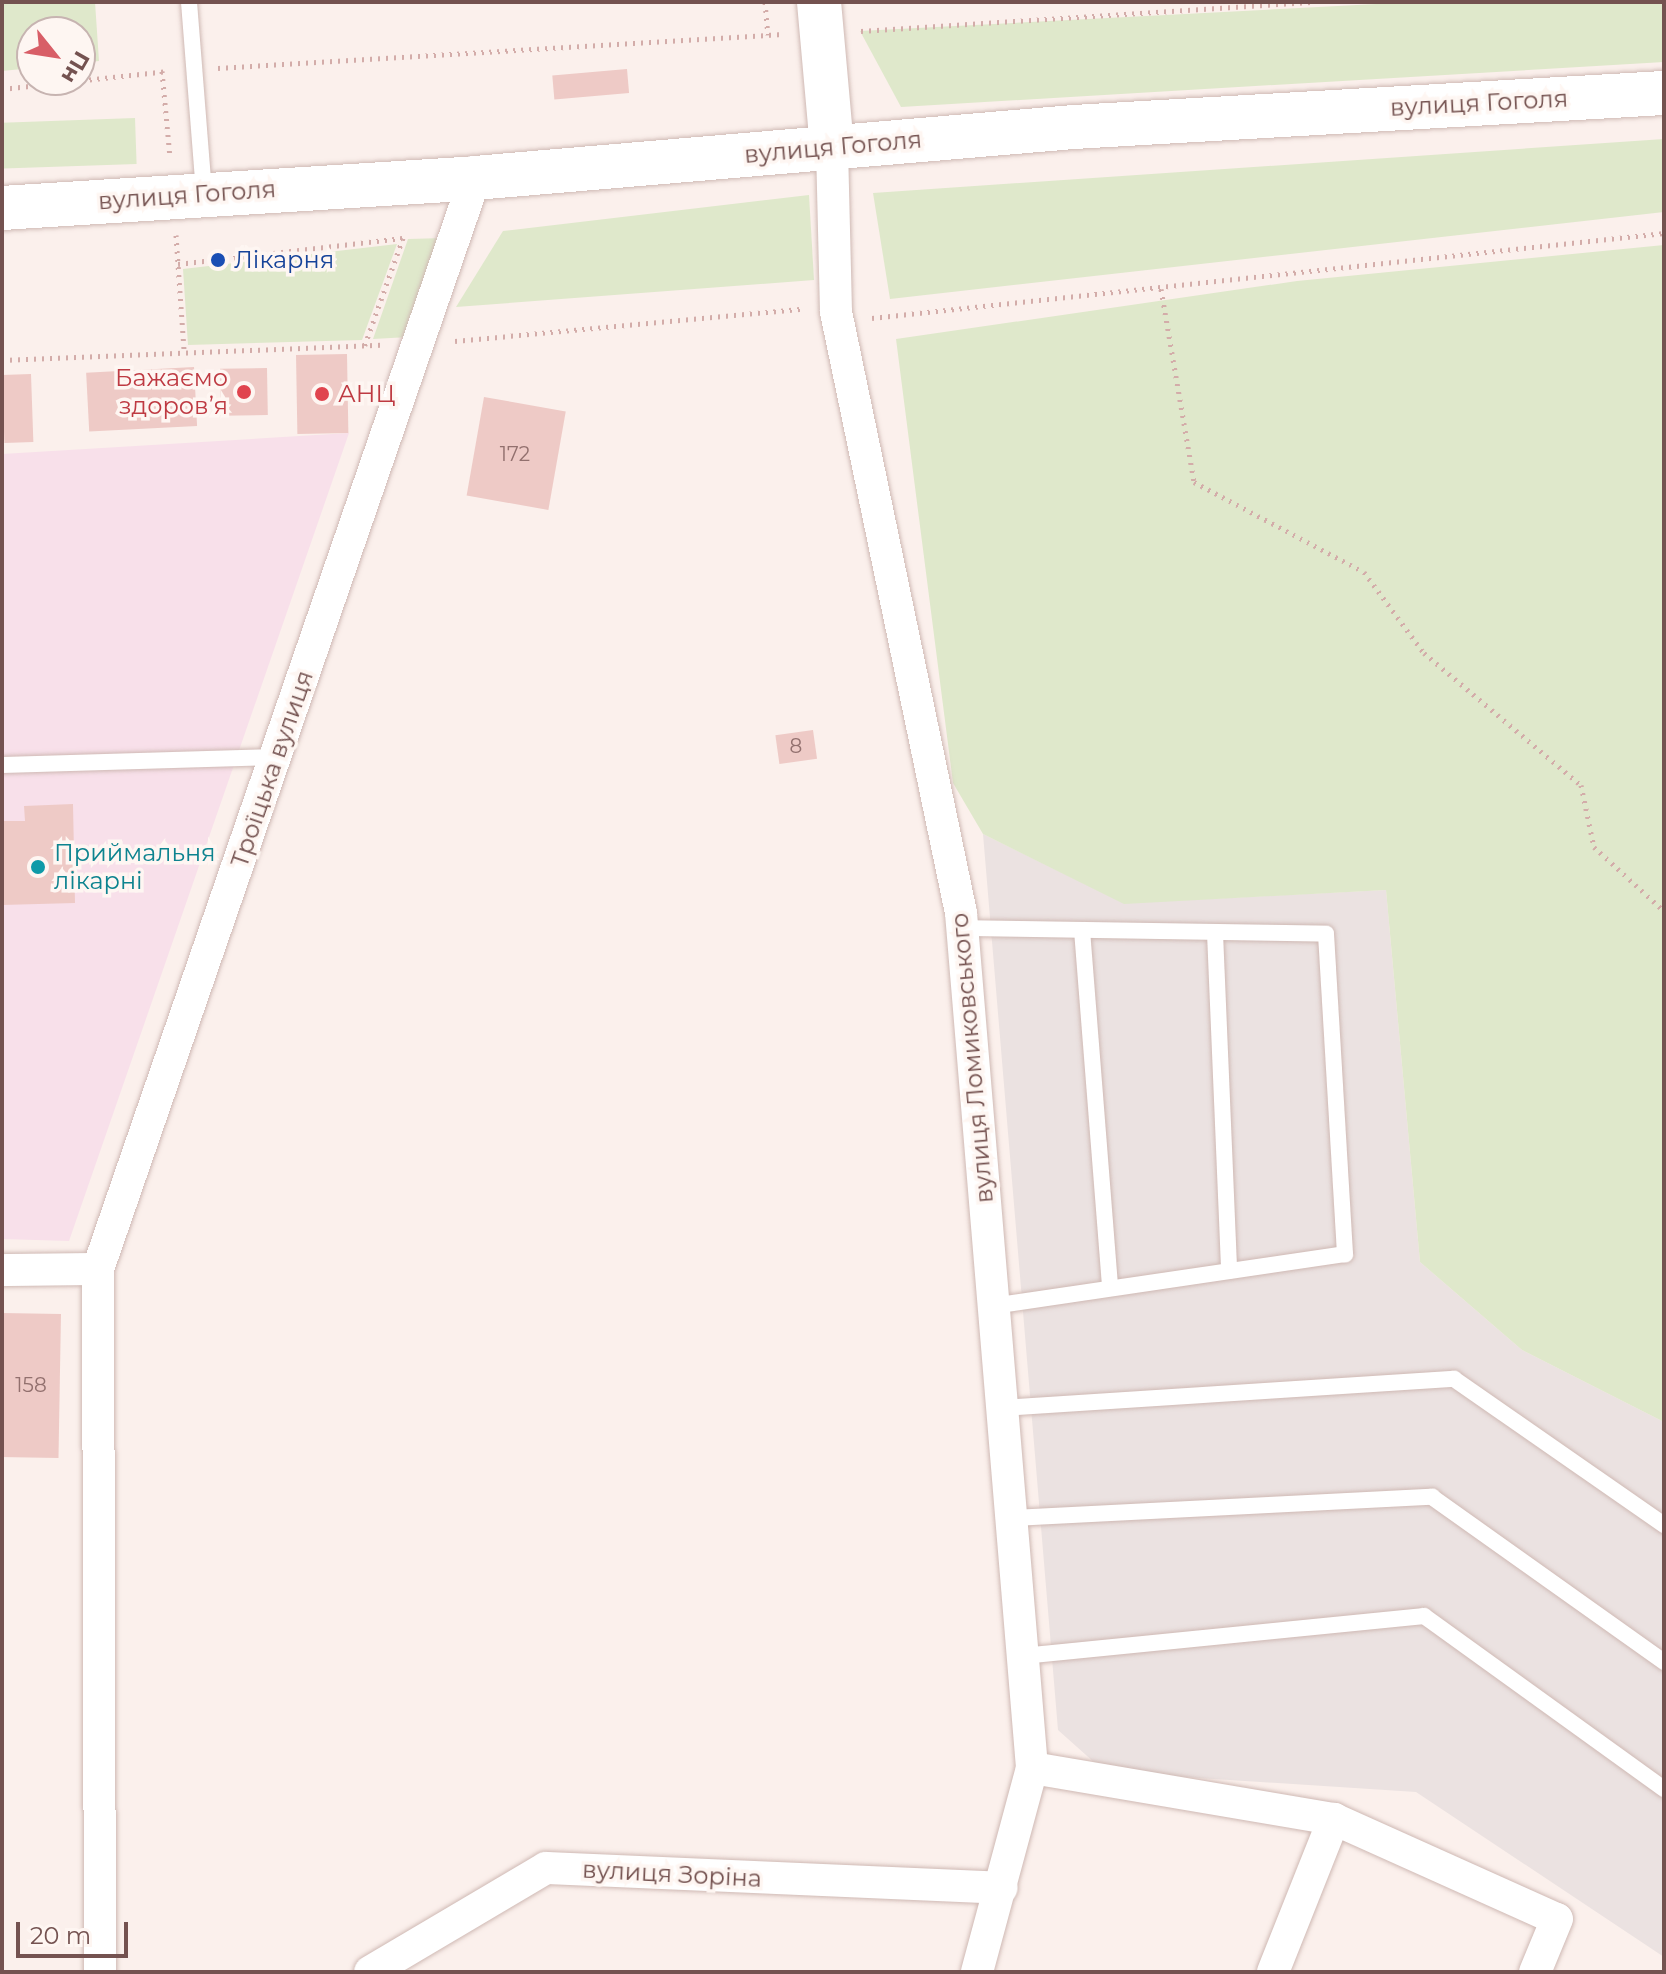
<!DOCTYPE html>
<meta charset="utf-8">
<style>
body{margin:0}
#map{position:relative;width:1666px;height:1974px;overflow:hidden;background:#fbf0ec;font-family:Montserrat,sans-serif}
div>[style]{position:absolute}
.industrial>*{inset:0;background:#ebe2e1}
.medical>*{inset:0;background:#f8e0ea}
.green>*{inset:0;background:#dfe8cb;transform-origin:0 0}
.building>*{inset:0;background:#eecac6;transform-origin:0 0}
.path>*{height:5px;margin-top:-2.5px;transform-origin:0;background:repeating-linear-gradient(90deg,#d3aca9 0 2px,transparent 0 8px)}
.roads{filter:drop-shadow(0 0 2px #cfb9b4) drop-shadow(0 0 2px #cfb9b4)}
.lane>*{height:16px;margin:-8px;padding:0 8px;transform-origin:8px;border-radius:8px;background:#fff}
.street>*{height:32px;margin:-16px;padding:0 16px;transform-origin:16px;border-radius:16px;background:#fff}
.secondary>*{height:44px;margin:-22px;padding:0 22px;transform-origin:22px;border-radius:22px;background:#fff}
.dots>*{width:22px;height:22px;translate:-50% -50%;box-sizing:border-box;border:4px solid #fef6f2;border-radius:50%}
span{translate:-50% -50%;white-space:nowrap;text-align:center;line-height:1.15;-webkit-text-stroke:7px #fef6f2;paint-order:stroke}
.number-label{font-size:20px;color:#92706e}
.number-label span{-webkit-text-stroke-width:0}
.street-label{font-size:24px;color:#745250}
.transit-label{font-size:24px;color:#164399}
.left{translate:0 -50%;text-align:left}
.health-label{font-size:24px;color:#be3a42}
.right{translate:-100% -50%;text-align:right}
.culture-label{font-size:24px;color:#0d838f}
.frame{position:absolute;inset:0;border:4px solid #745250;pointer-events:none}
.north{position:absolute;left:16px;top:16px;width:80px;height:80px;box-sizing:border-box;background:#fef6f2;border:2px solid #c7b4b1;border-radius:50%;rotate:120deg;font-size:22px;font-weight:700;line-height:32px;text-align:center;color:#745250}
.north::after{content:'';display:block;margin:auto;width:28px;height:36px;background:#d85e67;clip-path:polygon(50% 0,100% 100%,50% 72%,0 100%)}
.scale{position:absolute;left:16px;top:1922px;width:112px;height:36px;box-sizing:border-box;border:4px solid #745250;border-top:0;padding-left:10px;font-size:24px;line-height:28px;white-space:nowrap;color:#745250;-webkit-text-stroke:6px #fef6f2;paint-order:stroke}
</style>
<div id="map">
<div class="industrial">
<div style="clip-path:polygon(983px 834px,1124px 903px,1386px 890px,1420px 1262px,1522px 1350px,1664px 1422px,1664px 1957px,1416px 1792px,1105px 1772px,1058px 1730px)"></div>
</div>
<div class="medical">
<div style="clip-path:polygon(349px 433px,69px 1241px,2px 1239px,2px 454px)"></div>
</div>
<div class="green">
<div style="clip-path:polygon(2px 2px,95px 2px,99px 61px,80px 63px,80px 32px,32px 32px,32px 68px,2px 71px)"></div>
<div style="clip-path:polygon(1415px 2px,1664px 2px,1664px 62px,901px 107px,860px 31px)"></div>
<div style="left:135px;top:118px;width:46px;height:133px;rotate:88deg"></div>
<div style="clip-path:polygon(1664px 139px,1664px 212px,890px 299px,873px 193px)"></div>
<div style="clip-path:polygon(809px 195px,814px 280px,456px 307px,503px 231px)"></div>
<div style="clip-path:polygon(444px 238px,409px 337px,373px 339px,408px 239px)"></div>
<div style="clip-path:polygon(397px 244px,362px 340px,188px 345px,183px 269px)"></div>
<div style="clip-path:polygon(1664px 245px,1664px 1422px,1522px 1350px,1420px 1262px,1386px 890px,1124px 904px,983px 834px,953px 783px,896px 339px,1297px 281px)"></div>
</div>
<div class="building">
<div style="left:627px;top:69px;width:24px;height:75px;rotate:85deg"></div>
<div style="left:347px;top:354px;width:79px;height:51px;rotate:89deg"></div>
<div style="left:194px;top:367px;width:59px;height:108px;rotate:87deg"></div>
<div style="left:267px;top:368px;width:47px;height:47px;rotate:89deg"></div>
<div style="left:31px;top:374px;width:68px;height:29px;rotate:88deg"></div>
<div style="left:484px;top:397px;width:83px;height:100px;rotate:10deg"></div>
<div style="left:813px;top:730px;width:29px;height:38px;rotate:82deg"></div>
<div style="clip-path:polygon(73px 804px,75px 903px,2px 905px,2px 821px,25px 821px,24px 806px)"></div>
<div style="left:2px;top:1313px;width:59px;height:144px;rotate:1deg"></div>
</div>
<div class="path">
<div style="left:765px;top:2px;width:33px;rotate:85deg"></div>
<div style="left:861px;top:31px;width:455px;rotate:-3.7deg"></div>
<div style="left:218px;top:68px;width:566px;rotate:-3.44deg"></div>
<div style="left:162px;top:71px;width:87px;rotate:84.7deg"></div>
<div style="left:2px;top:89px;width:167px;rotate:-6.2deg"></div>
<div style="left:176px;top:235px;width:115px;rotate:86deg"></div>
<div style="left:178px;top:264px;width:226px;rotate:-6.6deg"></div>
<div style="left:403px;top:238px;width:114px;rotate:109.6deg"></div>
<div style="left:1161px;top:289px;width:196px;rotate:80.3deg"></div>
<div style="left:1194px;top:482px;width:192px;rotate:27.9deg"></div>
<div style="left:1364px;top:572px;width:101px;rotate:53.5deg"></div>
<div style="left:1424px;top:653px;width:205px;rotate:40.1deg"></div>
<div style="left:1581px;top:785px;width:63px;rotate:78.2deg"></div>
<div style="left:1594px;top:847px;width:95px;rotate:42.4deg"></div>
<div style="left:872px;top:318px;width:797px;rotate:-6.13deg"></div>
<div style="left:455px;top:341px;width:349px;rotate:-5.3deg"></div>
<div style="left:2px;top:360px;width:379px;rotate:-2.3deg"></div>
</div>
<div class="roads">
<div class="lane">
<div style="left:189px;top:2px;width:191px;rotate:85.5deg"></div>
<div style="left:2px;top:765px;width:274px;rotate:-1.7deg"></div>
<div style="left:962px;top:928px;width:364px;rotate:0.9deg"></div>
<div style="left:1326px;top:934px;width:321px;rotate:86.6deg"></div>
<div style="left:1345px;top:1254px;width:355px;rotate:171.6deg"></div>
<div style="left:1082px;top:930px;width:359px;rotate:85.5deg"></div>
<div style="left:1215px;top:933px;width:338px;rotate:87.6deg"></div>
<div style="left:1002px;top:1408px;width:453px;rotate:-3.7deg"></div>
<div style="left:1454px;top:1379px;width:256px;rotate:34.8deg"></div>
<div style="left:1011px;top:1518px;width:422px;rotate:-2.9deg"></div>
<div style="left:1432px;top:1497px;width:285px;rotate:35.4deg"></div>
<div style="left:1023px;top:1656px;width:403px;rotate:-5.7deg"></div>
<div style="left:1424px;top:1616px;width:296px;rotate:35.8deg"></div>
</div>
<div class="street">
<div style="left:832px;top:148px;width:164px;rotate:88.6deg"></div>
<div style="left:836px;top:312px;width:614px;rotate:78.25deg"></div>
<div style="left:961px;top:913px;width:858px;rotate:85.25deg"></div>
<div style="left:1032px;top:1768px;width:211px;rotate:105.1deg"></div>
<div style="left:98px;top:1269px;width:703px;rotate:89.84deg"></div>
<div style="left:2px;top:1270px;width:96px;rotate:-0.6deg"></div>
<div style="left:98px;top:1269px;width:1154px;rotate:-70.94deg"></div>
<div style="left:1032px;top:1768px;width:306px;rotate:9.6deg"></div>
<div style="left:1334px;top:1819px;width:244px;rotate:24.2deg"></div>
<div style="left:1557px;top:1919px;width:57px;rotate:112.5deg"></div>
<div style="left:370px;top:1972px;width:204px;rotate:-30.6deg"></div>
<div style="left:546px;top:1868px;width:456px;rotate:2.5deg"></div>
<div style="left:1273px;top:1972px;width:165px;rotate:-68.3deg"></div>
</div>
<div class="secondary">
<div style="left:819px;top:2px;width:147px;rotate:84.9deg"></div>
<div style="left:2px;top:208px;width:474px;rotate:-3.6deg"></div>
<div style="left:475px;top:178px;width:601px;rotate:-4.87deg"></div>
<div style="left:1074px;top:127px;width:591px;rotate:-3.3deg"></div>
</div>
</div>
<div class="dots">
<div style="left:218px;top:260px;background:#1a4fb4"></div>
<div style="left:244px;top:392px;background:#e0444e"></div>
<div style="left:322px;top:394px;background:#e0444e"></div>
<div style="left:38px;top:867px;background:#0f9aa8"></div>
</div>
<div class="number-label">
<span style="left:515px;top:454px">172</span>
<span style="left:796px;top:746px">8</span>
<span style="left:31px;top:1385px">158</span>
</div>
<div class="street-label">
<span style="left:1479px;top:103px;rotate:-3deg">вулиця Гоголя</span>
<span style="left:833px;top:147px;rotate:-5deg">вулиця Гоголя</span>
<span style="left:187px;top:195px;rotate:-4deg">вулиця Гоголя</span>
<span style="left:272px;top:769px;rotate:-71deg">Троїцька вулиця</span>
<span style="left:972px;top:1058px;rotate:-95deg">вулиця Ломиковського</span>
<span style="left:672px;top:1874px;rotate:3deg">вулиця Зоріна</span>
</div>
<div class="transit-label">
<span class="left" style="left:234px;top:260px">Лікарня</span>
</div>
<div class="health-label">
<span class="right" style="left:228px;top:392px">Бажаємо<br>здоровʼя</span>
<span class="left" style="left:338px;top:394px">АНЦ</span>
</div>
<div class="culture-label">
<span class="left" style="left:54px;top:867px">Приймальня<br>лікарні</span>
</div>
<div class="frame"></div>
<div class="north">Пн</div>
<div class="scale">20 m</div>
</div>
